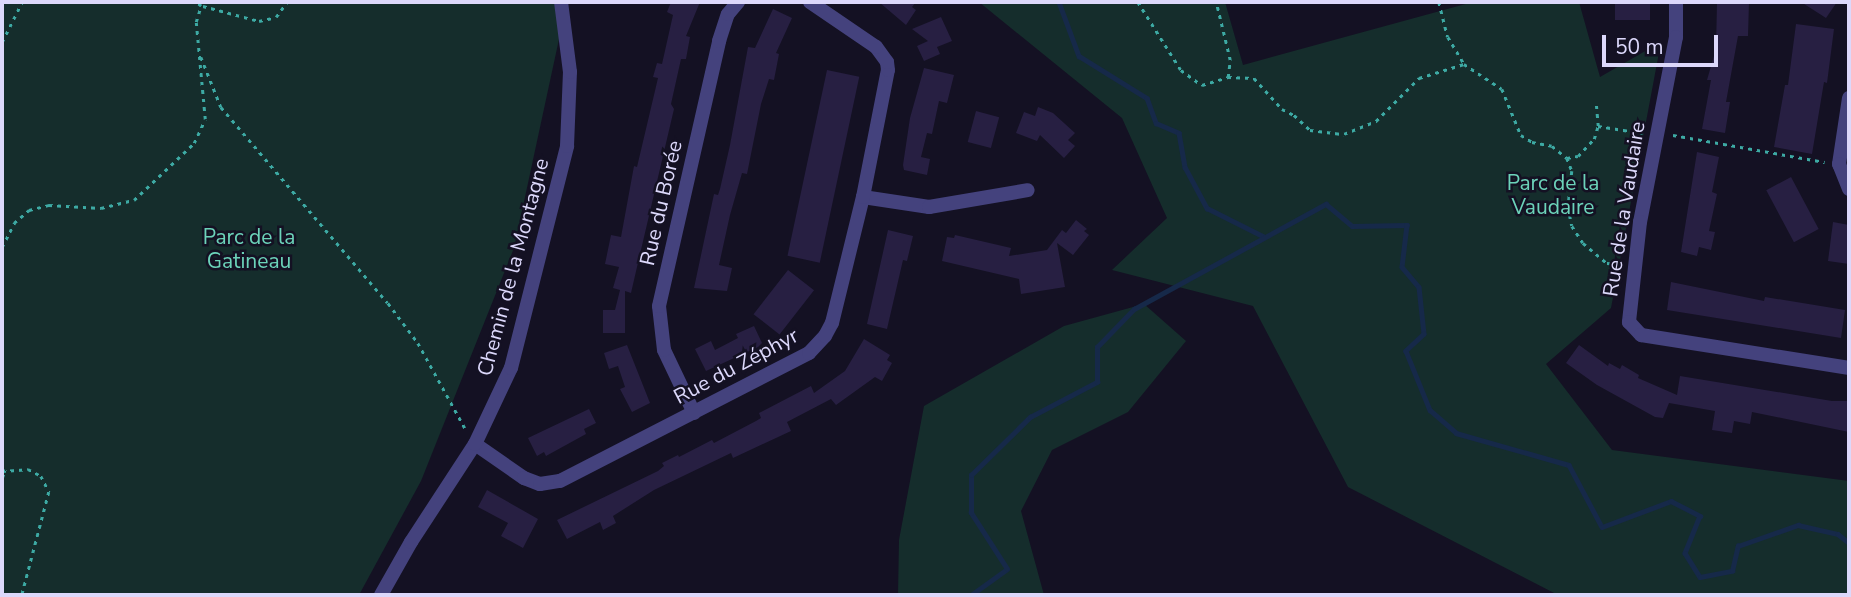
<!DOCTYPE html>
<meta charset="utf-8">
<style>
body{margin:0}
#map{position:relative;width:1851px;height:597px;overflow:hidden;background:#141123;font-family:"Nunito Sans",sans-serif}
div>[style]{position:absolute}
.green>*{inset:0;background:#152d2c}
.stream>*{height:4.5px;margin:-2.25px;padding:0 2.25px;transform-origin:2.25px;border-radius:2.25px;background:#162949}
.building>*{inset:0;background:#271f42;transform-origin:0 0}
.path>*{height:2.5px;margin-top:-1.25px;transform-origin:0;background:repeating-linear-gradient(90deg,#3daaa4 0 3.5px,transparent 0 8.5px)}
.minor>*{height:14px;margin:-7px;padding:0 7px;transform-origin:7px;border-radius:7px;background:#44427d}
span{translate:-50% -50%;white-space:nowrap;text-align:center;line-height:1.15;-webkit-text-stroke:5px #141123;paint-order:stroke}
.park-label{font-size:21px;color:#6cd3ba}
.street-label{font-size:21px;color:#dcd8fb}
.frame{position:absolute;inset:0;border:4px solid #dcd8fb;pointer-events:none}
.scale{position:absolute;left:1602px;top:35px;width:116px;height:32px;box-sizing:border-box;border:4px solid #dcd8fb;border-top:0;padding-left:9px;font-size:21px;line-height:24px;white-space:nowrap;color:#dcd8fb;-webkit-text-stroke:5px #141123;paint-order:stroke}
</style>
<div id="map">
<div class="green">
<div style="clip-path:polygon(2px 2px,567px 2px,514px 248px,421px 481px,359px 595px,2px 595px)"></div>
<div style="clip-path:polygon(979px 2px,1225px 2px,1243px 65px,1473px 2px,1579px 2px,1600px 77px,1661px 42px,1611px 308px,1546px 364px,1612px 450px,1849px 481px,1849px 595px,1558px 595px,1348px 487px,1253px 306px,1112px 270px,1167px 218px,1122px 118px)"></div>
<div style="clip-path:polygon(1144px 304px,1186px 341px,1128px 412px,1052px 450px,1021px 511px,1044px 595px,898px 595px,899px 540px,924px 406px,1064px 326px)"></div>
</div>
<div class="stream">
<div style="left:1059px;top:2px;width:58px;rotate:69.7deg"></div>
<div style="left:1079px;top:56px;width:80px;rotate:31.7deg"></div>
<div style="left:1147px;top:98px;width:27px;rotate:70deg"></div>
<div style="left:1156px;top:123px;width:25px;rotate:23deg"></div>
<div style="left:1179px;top:133px;width:35px;rotate:80deg"></div>
<div style="left:1185px;top:167px;width:47px;rotate:61.8deg"></div>
<div style="left:1207px;top:208px;width:63px;rotate:26.6deg"></div>
<div style="left:971px;top:595px;width:44px;rotate:-35.8deg"></div>
<div style="left:1007px;top:569px;width:67px;rotate:-122.7deg"></div>
<div style="left:971px;top:513px;width:38px;rotate:-90deg"></div>
<div style="left:971px;top:475px;width:83px;rotate:-44.5deg"></div>
<div style="left:1030px;top:417px;width:76px;rotate:-27.6deg"></div>
<div style="left:1097px;top:382px;width:35px;rotate:-90deg"></div>
<div style="left:1097px;top:347px;width:53px;rotate:-45.8deg"></div>
<div style="left:1134px;top:309px;width:219px;rotate:-28.7deg"></div>
<div style="left:1326px;top:204px;width:34px;rotate:40deg"></div>
<div style="left:1352px;top:226px;width:55px;rotate:-1deg"></div>
<div style="left:1407px;top:225px;width:42px;rotate:96.8deg"></div>
<div style="left:1402px;top:267px;width:26px;rotate:50deg"></div>
<div style="left:1419px;top:287px;width:47px;rotate:83.9deg"></div>
<div style="left:1424px;top:334px;width:25px;rotate:137deg"></div>
<div style="left:1406px;top:351px;width:64px;rotate:67.9deg"></div>
<div style="left:1430px;top:410px;width:35px;rotate:41deg"></div>
<div style="left:1456px;top:433px;width:117px;rotate:15.8deg"></div>
<div style="left:1569px;top:465px;width:70px;rotate:62deg"></div>
<div style="left:1602px;top:527px;width:74px;rotate:-20.6deg"></div>
<div style="left:1671px;top:501px;width:33px;rotate:27deg"></div>
<div style="left:1700px;top:516px;width:40px;rotate:112deg"></div>
<div style="left:1685px;top:553px;width:28px;rotate:58deg"></div>
<div style="left:1700px;top:577px;width:33px;rotate:-11deg"></div>
<div style="left:1732px;top:571px;width:26px;rotate:-77deg"></div>
<div style="left:1738px;top:546px;width:64px;rotate:-19.3deg"></div>
<div style="left:1798px;top:525px;width:41px;rotate:12.7deg"></div>
<div style="left:1838px;top:534px;width:14px;rotate:39deg"></div>
</div>
<div class="building">
<div style="clip-path:polygon(671px 2px,700px 2px,686px 36px,690px 37px,686px 59px,681px 59px,671px 104px,674px 109px,637px 267px,631px 293px,625px 291px,625px 333px,603px 333px,603px 310px,615px 310px,620px 290px,613px 288px,619px 267px,605px 264px,611px 235px,621px 237px,634px 166px,637px 167px,658px 78px,653px 77px,657px 63px,662px 64px,673px 15px,667px 12px)"></div>
<div style="clip-path:polygon(879px 2px,916px 2px,912px 7px,916px 10px,906px 25px)"></div>
<div style="left:1615px;top:2px;width:35px;height:18px"></div>
<div style="clip-path:polygon(1717px 2px,1749px 2px,1748px 36px,1738px 36px,1726px 102px,1730px 102px,1725px 133px,1702px 129px,1711px 80px,1707px 80px,1716px 49px)"></div>
<div style="clip-path:polygon(1801px 2px,1837px 2px,1826px 18px)"></div>
<div style="clip-path:polygon(773px 9px,792px 18px,776px 53px,779px 54px,774px 80px,769px 79px,761px 104px,747px 174px,742px 173px,730px 215px,719px 265px,732px 268px,727px 291px,694px 288px,714px 194px,718px 195px,720px 189px,730px 145px,748px 47px,755px 48px)"></div>
<div style="clip-path:polygon(941px 17px,952px 41px,937px 47px,940px 54px,924px 61px,917px 46px,928px 41px,912px 29px)"></div>
<div style="clip-path:polygon(1796px 24px,1834px 29px,1827px 83px,1824px 82px,1812px 154px,1774px 147px,1785px 85px,1788px 85px)"></div>
<div style="clip-path:polygon(924px 68px,954px 75px,947px 103px,939px 101px,932px 134px,927px 133px,921px 157px,930px 159px,927px 175px,904px 170px,903px 165px,910px 118px)"></div>
<div style="left:827px;top:70px;width:33px;height:190px;rotate:12deg"></div>
<div style="clip-path:polygon(1038px 107px,1053px 113px,1075px 133px,1068px 140px,1075px 146px,1064px 158px,1040px 135px,1037px 141px,1016px 133px,1024px 112px,1035px 116px)"></div>
<div style="left:976px;top:111px;width:24px;height:32px;rotate:15deg"></div>
<div style="clip-path:polygon(1697px 152px,1719px 157px,1712px 192px,1717px 194px,1709px 231px,1715px 232px,1711px 250px,1699px 247px,1697px 256px,1681px 252px)"></div>
<div style="left:1791px;top:177px;width:59px;height:28px;rotate:62deg"></div>
<div style="clip-path:polygon(1076px 220px,1087px 229px,1084px 231px,1089px 235px,1073px 255px,1057px 243px,1065px 287px,1021px 294px,1019px 279px,942px 261px,947px 237px,954px 238px,955px 235px,1011px 248px,1009px 256px,1047px 250px,1062px 230px,1066px 233px)"></div>
<div style="clip-path:polygon(1833px 222px,1849px 225px,1849px 264px,1828px 261px)"></div>
<div style="clip-path:polygon(888px 230px,913px 236px,907px 261px,903px 260px,887px 329px,867px 324px)"></div>
<div style="left:788px;top:270px;width:33px;height:56px;rotate:38deg"></div>
<div style="clip-path:polygon(1671px 282px,1764px 301px,1765px 297px,1845px 310px,1841px 338px,1667px 310px)"></div>
<div style="clip-path:polygon(754px 326px,762px 343px,758px 347px,706px 371px,695px 349px,711px 341px,715px 350px,738px 338px,736px 334px)"></div>
<div style="clip-path:polygon(864px 339px,890px 355px,887px 360px,892px 363px,882px 381px,875px 377px,836px 405px,831px 399px,787px 422px,791px 431px,733px 458px,731px 453px,654px 490px,613px 516px,616px 523px,603px 530px,600px 522px,567px 539px,557px 520px,658px 471px,664px 466px,662px 463px,678px 455px,679px 457px,712px 440px,714px 443px,756px 421px,761px 418px,759px 413px,811px 386px,814px 393px,845px 371px)"></div>
<div style="clip-path:polygon(627px 345px,650px 403px,632px 412px,620px 389px,625px 387px,618px 366px,609px 369px,604px 353px)"></div>
<div style="clip-path:polygon(1579px 345px,1608px 366px,1609px 363px,1620px 369px,1622px 365px,1639px 375px,1638px 378px,1677px 395px,1680px 376px,1832px 401px,1849px 401px,1849px 432px,1752px 412px,1750px 424px,1734px 421px,1732px 433px,1712px 430px,1715px 411px,1669px 403px,1663px 418px,1655px 417px,1597px 385px,1566px 363px)"></div>
<div style="clip-path:polygon(589px 409px,596px 423px,584px 429px,586px 434px,546px 456px,544px 452px,537px 456px,528px 438px)"></div>
<div style="clip-path:polygon(487px 490px,538px 519px,523px 548px,501px 536px,508px 523px,478px 507px)"></div>
</div>
<div class="path">
<div style="left:1138px;top:2px;width:80px;rotate:57.7deg"></div>
<div style="left:1181px;top:70px;width:26px;rotate:36deg"></div>
<div style="left:1202px;top:85px;width:27px;rotate:-17deg"></div>
<div style="left:1228px;top:77px;width:17px;rotate:-83deg"></div>
<div style="left:1230px;top:60px;width:60px;rotate:-103.6deg"></div>
<div style="left:1439px;top:2px;width:36px;rotate:76deg"></div>
<div style="left:1448px;top:37px;width:31px;rotate:59deg"></div>
<div style="left:1464px;top:64px;width:45px;rotate:33.3deg"></div>
<div style="left:1502px;top:89px;width:50px;rotate:67.6deg"></div>
<div style="left:1521px;top:135px;width:13px;rotate:32deg"></div>
<div style="left:1532px;top:142px;width:20px;rotate:11deg"></div>
<div style="left:1552px;top:146px;width:19px;rotate:39deg"></div>
<div style="left:1567px;top:158px;width:14px;rotate:69deg"></div>
<div style="left:1572px;top:171px;width:36px;rotate:96deg"></div>
<div style="left:1568px;top:207px;width:19px;rotate:78deg"></div>
<div style="left:1572px;top:226px;width:20px;rotate:57deg"></div>
<div style="left:1583px;top:243px;width:31px;rotate:40deg"></div>
<div style="left:1607px;top:263px;width:13px;rotate:4deg"></div>
<div style="left:203px;top:6px;width:58px;rotate:15deg"></div>
<div style="left:259px;top:21px;width:17px;rotate:-13deg"></div>
<div style="left:276px;top:17px;width:19px;rotate:-54deg"></div>
<div style="left:2px;top:42px;width:45px;rotate:-63.4deg"></div>
<div style="left:201px;top:57px;width:54px;rotate:68.2deg"></div>
<div style="left:221px;top:107px;width:257px;rotate:49.6deg"></div>
<div style="left:388px;top:303px;width:50px;rotate:53.1deg"></div>
<div style="left:418px;top:343px;width:97px;rotate:61.1deg"></div>
<div style="left:1228px;top:77px;width:26px;rotate:2deg"></div>
<div style="left:1254px;top:78px;width:42px;rotate:47.9deg"></div>
<div style="left:1282px;top:109px;width:13px;rotate:27deg"></div>
<div style="left:1294px;top:115px;width:22px;rotate:43deg"></div>
<div style="left:1310px;top:130px;width:34px;rotate:7deg"></div>
<div style="left:1344px;top:134px;width:35px;rotate:-22deg"></div>
<div style="left:1376px;top:121px;width:61px;rotate:-45deg"></div>
<div style="left:1419px;top:78px;width:47px;rotate:-17.3deg"></div>
<div style="left:1598px;top:126px;width:45px;rotate:9deg"></div>
<div style="left:1673px;top:135px;width:154px;rotate:10.1deg"></div>
<div style="left:1567px;top:158px;width:11px;rotate:-10deg"></div>
<div style="left:1578px;top:156px;width:23px;rotate:-47deg"></div>
<div style="left:1594px;top:139px;width:14px;rotate:-73deg"></div>
<div style="left:1598px;top:126px;width:22px;rotate:-95deg"></div>
<div style="left:2px;top:247px;width:27px;rotate:-63deg"></div>
<div style="left:14px;top:223px;width:20px;rotate:-41deg"></div>
<div style="left:29px;top:210px;width:21px;rotate:-14deg"></div>
<div style="left:49px;top:205px;width:52px;rotate:3.3deg"></div>
<div style="left:101px;top:208px;width:34px;rotate:-14deg"></div>
<div style="left:134px;top:200px;width:83px;rotate:-43.5deg"></div>
<div style="left:194px;top:143px;width:26px;rotate:-65deg"></div>
<div style="left:205px;top:119px;width:97px;rotate:-95.3deg"></div>
<div style="left:196px;top:22px;width:17px;rotate:-73deg"></div>
<div style="left:201px;top:6px;width:6px;rotate:-141deg"></div>
<div style="left:2px;top:471px;width:26px;rotate:-4deg"></div>
<div style="left:28px;top:469px;width:15px;rotate:28deg"></div>
<div style="left:41px;top:476px;width:18px;rotate:63deg"></div>
<div style="left:49px;top:492px;width:106px;rotate:104.7deg"></div>
<div style="left:2px;top:478px;width:9px;rotate:-69deg"></div>
</div>
<div class="minor">
<div style="left:1676px;top:2px;width:35px;rotate:90deg"></div>
<div style="left:1676px;top:37px;width:188px;rotate:101deg"></div>
<div style="left:1640px;top:222px;width:101px;rotate:96.3deg"></div>
<div style="left:1629px;top:322px;width:18px;rotate:47deg"></div>
<div style="left:1641px;top:335px;width:211px;rotate:9deg"></div>
<div style="left:1849px;top:98px;width:67px;rotate:98.6deg"></div>
<div style="left:1839px;top:164px;width:27px;rotate:68deg"></div>
<div style="left:863px;top:197px;width:67px;rotate:8.6deg"></div>
<div style="left:929px;top:207px;width:100px;rotate:-9.7deg"></div>
<div style="left:694px;top:413px;width:70px;rotate:-115.5deg"></div>
<div style="left:664px;top:350px;width:44px;rotate:-96.5deg"></div>
<div style="left:659px;top:306px;width:272px;rotate:-77.2deg"></div>
<div style="left:719px;top:41px;width:28px;rotate:-72deg"></div>
<div style="left:728px;top:14px;width:16px;rotate:-50deg"></div>
<div style="left:475px;top:444px;width:60px;rotate:34.8deg"></div>
<div style="left:524px;top:478px;width:17px;rotate:21deg"></div>
<div style="left:540px;top:484px;width:20px;rotate:-9deg"></div>
<div style="left:560px;top:481px;width:280px;rotate:-27.2deg"></div>
<div style="left:809px;top:353px;width:23px;rotate:-47deg"></div>
<div style="left:825px;top:336px;width:15px;rotate:-62deg"></div>
<div style="left:832px;top:323px;width:130px;rotate:-76.2deg"></div>
<div style="left:863px;top:197px;width:129px;rotate:-78.9deg"></div>
<div style="left:888px;top:70px;width:8px;rotate:-97deg"></div>
<div style="left:887px;top:62px;width:19px;rotate:-126deg"></div>
<div style="left:876px;top:47px;width:80px;rotate:-145.7deg"></div>
<div style="left:381px;top:595px;width:61px;rotate:-60.5deg"></div>
<div style="left:411px;top:542px;width:117px;rotate:-56.9deg"></div>
<div style="left:475px;top:444px;width:84px;rotate:-64.7deg"></div>
<div style="left:511px;top:368px;width:229px;rotate:-75.8deg"></div>
<div style="left:567px;top:146px;width:74px;rotate:-87.7deg"></div>
<div style="left:570px;top:72px;width:71px;rotate:-97.3deg"></div>
</div>
<div class="park-label">
<span style="left:1553px;top:195px">Parc de la<br>Vaudaire</span>
<span style="left:249px;top:249px">Parc de la<br>Gatineau</span>
</div>
<div class="street-label">
<span style="left:661px;top:203px;rotate:-77deg">Rue du Borée</span>
<span style="left:1624px;top:209px;rotate:-81deg">Rue de la Vaudaire</span>
<span style="left:513px;top:267px;rotate:-75deg">Chemin de la Montagne</span>
<span style="left:736px;top:366px;rotate:-28deg">Rue du Zéphyr</span>
</div>
<div class="frame"></div>
<div class="scale">50 m</div>
</div>
